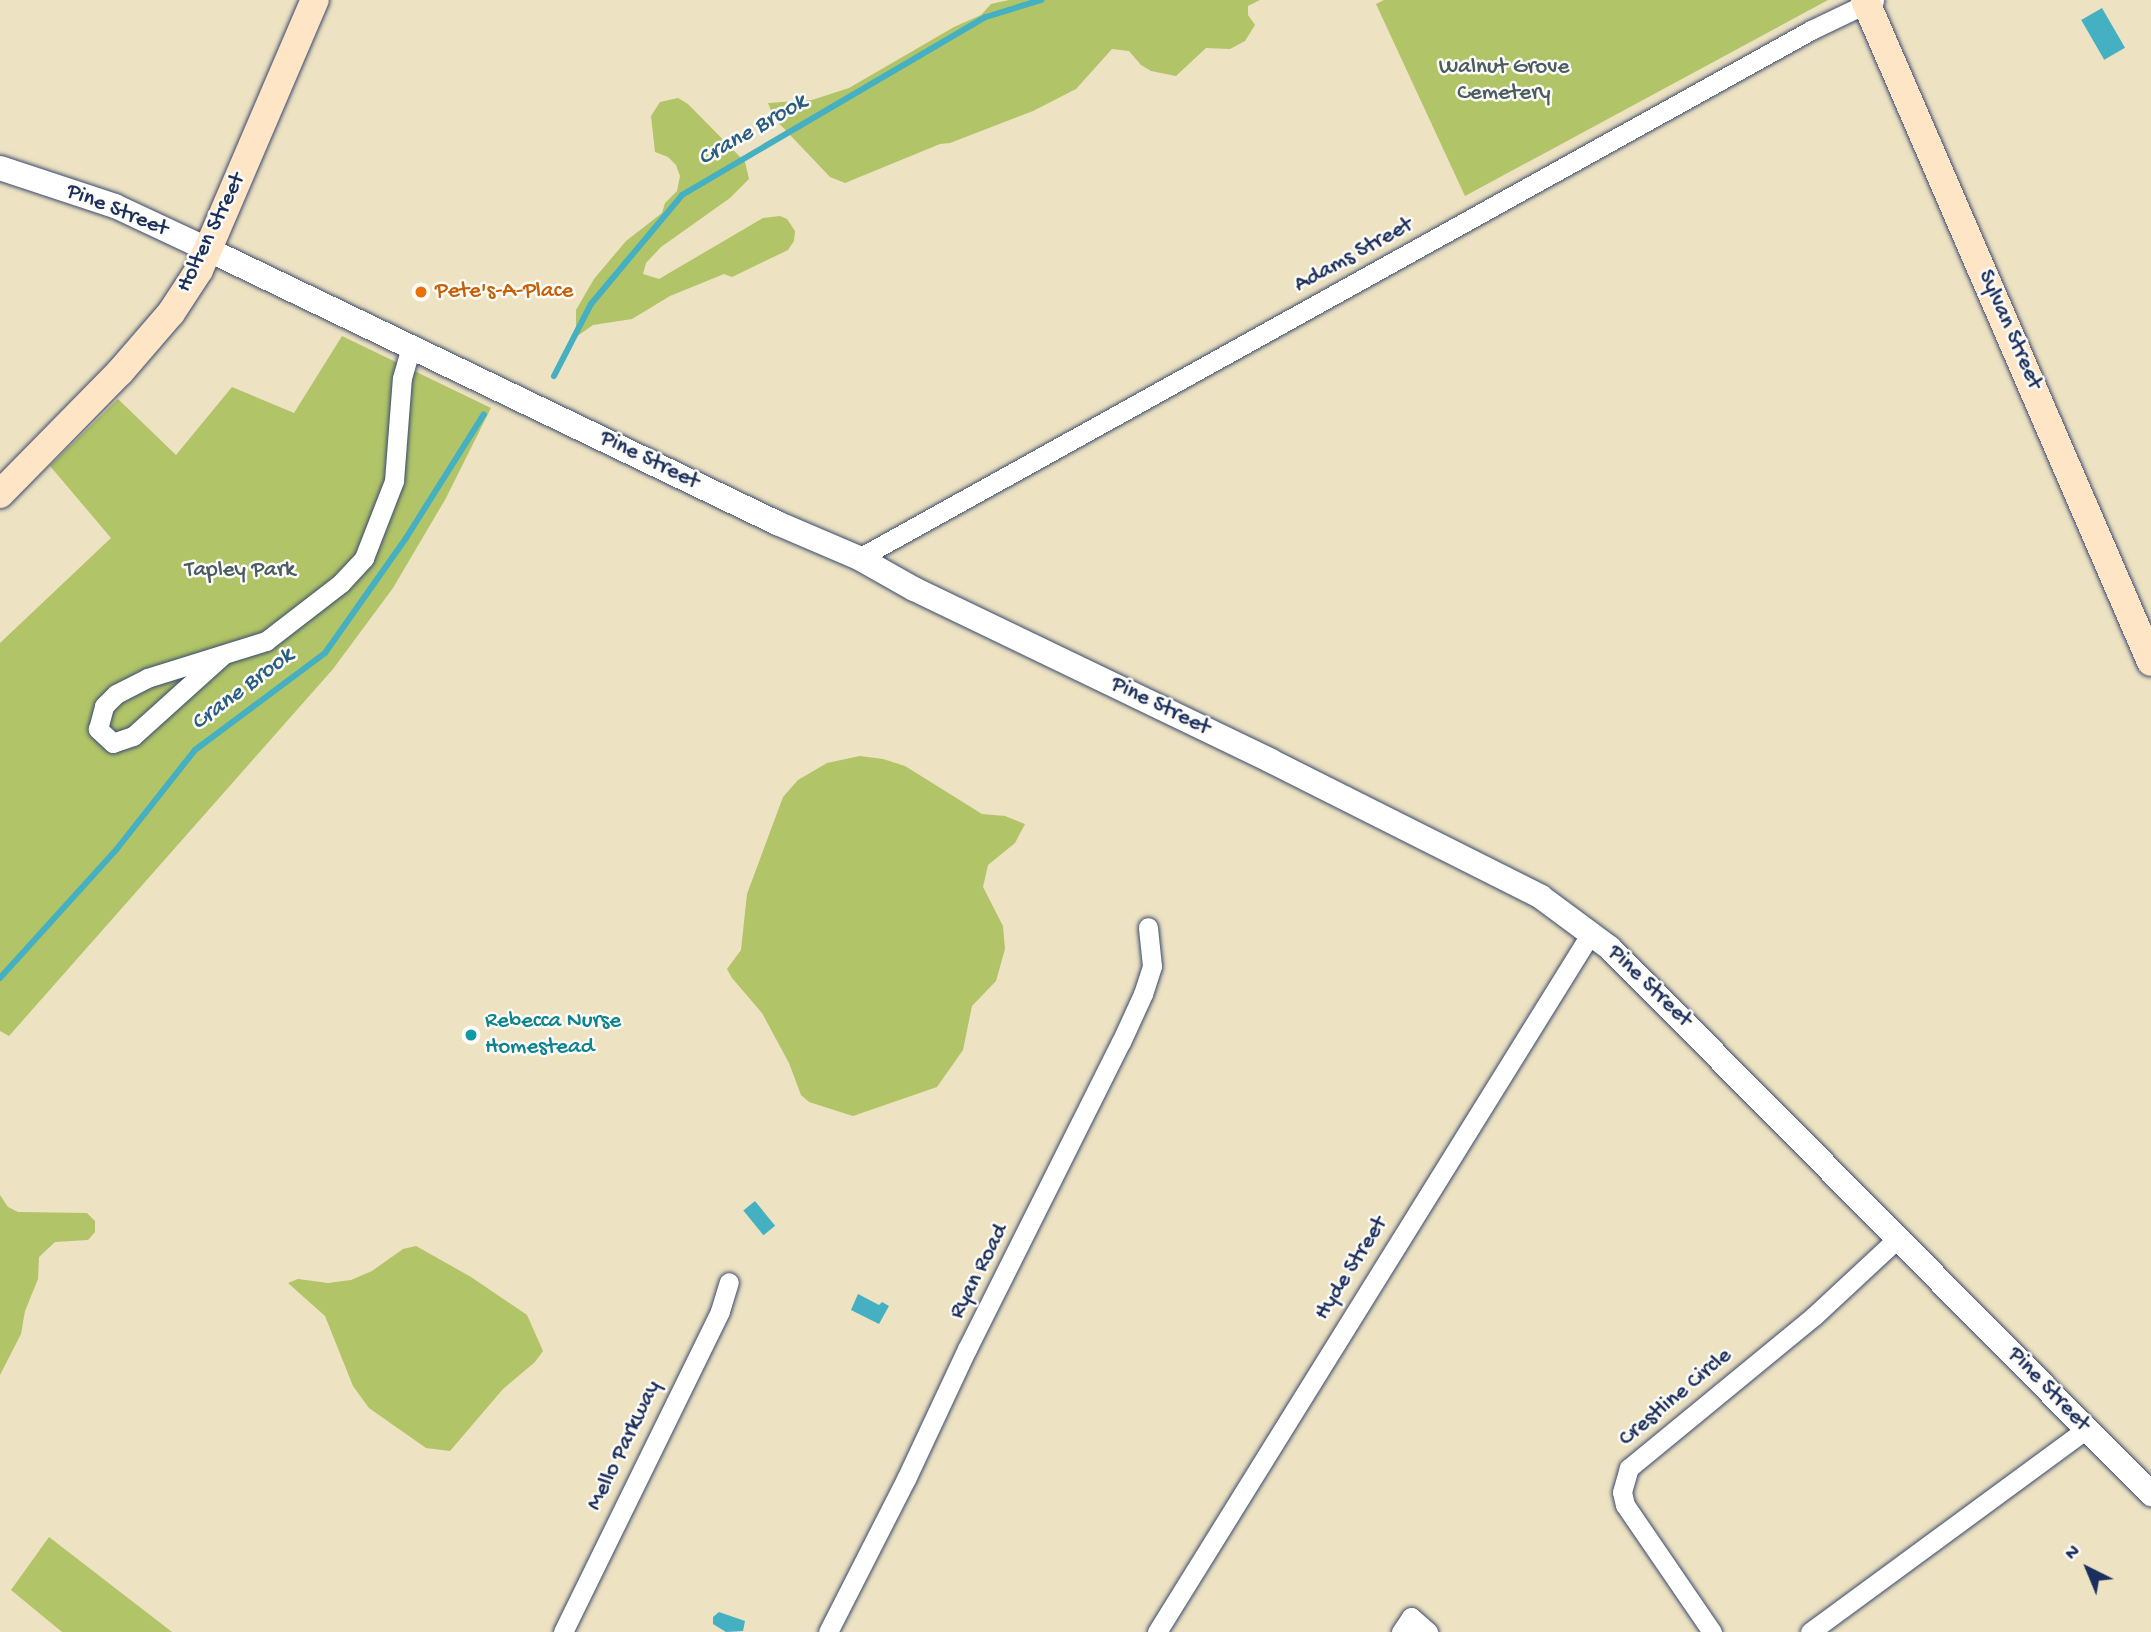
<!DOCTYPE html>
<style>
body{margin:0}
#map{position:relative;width:2151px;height:1632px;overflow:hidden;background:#ede2c2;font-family:"Gochi Hand",sans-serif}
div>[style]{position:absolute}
.green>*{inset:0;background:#b1c468}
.water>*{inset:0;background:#44b0c2;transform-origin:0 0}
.stream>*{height:6px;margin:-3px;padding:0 3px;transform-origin:3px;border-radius:3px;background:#44b0c2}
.roads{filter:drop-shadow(0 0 2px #3a4a6d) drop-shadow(0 0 2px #3a4a6d)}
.minor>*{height:19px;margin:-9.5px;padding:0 9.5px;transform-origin:9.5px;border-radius:9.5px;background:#fff}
.tertiary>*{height:24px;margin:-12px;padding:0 12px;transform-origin:12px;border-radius:12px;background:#fff}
.secondary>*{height:28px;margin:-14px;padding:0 14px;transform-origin:14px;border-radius:14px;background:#fee5c5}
.dots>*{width:19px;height:19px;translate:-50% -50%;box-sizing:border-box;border:4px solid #fdfcf7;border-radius:50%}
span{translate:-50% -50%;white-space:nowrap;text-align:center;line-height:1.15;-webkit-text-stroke:5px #fdfcf7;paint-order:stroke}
.park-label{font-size:23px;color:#485c61}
.street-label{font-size:23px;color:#1b2f5e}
.food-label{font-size:23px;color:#c56008}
.left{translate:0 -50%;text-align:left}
.culture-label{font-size:23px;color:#0d838f}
.water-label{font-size:24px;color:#295c81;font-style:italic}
.north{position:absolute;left:2053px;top:1534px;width:70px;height:70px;-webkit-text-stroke:5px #fdfcf7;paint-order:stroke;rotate:317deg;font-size:19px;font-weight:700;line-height:28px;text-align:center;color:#1b2f5e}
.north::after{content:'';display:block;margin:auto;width:24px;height:32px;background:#1b2f5e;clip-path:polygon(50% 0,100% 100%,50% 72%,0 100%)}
</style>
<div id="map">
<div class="green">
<div style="clip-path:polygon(1009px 0,1260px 0,1248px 6px,1248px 15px,1255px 25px,1245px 41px,1230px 49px,1206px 48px,1176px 76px,1151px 71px,1141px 65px,1129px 51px,1112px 49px,1076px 89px,1033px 111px,950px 143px,940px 144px,845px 183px,830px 177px,774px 118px,768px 103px,812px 100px,849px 88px,954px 27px,981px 15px,991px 4px)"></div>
<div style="clip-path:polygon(1384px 0,1828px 0,1465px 196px,1376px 4px)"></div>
<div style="clip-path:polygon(678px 98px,688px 104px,745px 162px,749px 179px,730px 198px,661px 247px,646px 263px,643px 274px,659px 279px,763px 218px,780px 216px,787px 219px,795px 231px,794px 241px,788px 250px,732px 277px,724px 274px,670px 296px,632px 319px,593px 325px,576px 337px,576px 310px,594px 279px,626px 241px,662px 213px,665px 203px,677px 191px,680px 176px,676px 165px,668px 157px,655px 152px,651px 116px,660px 102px)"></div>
<div style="clip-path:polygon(342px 336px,491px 408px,446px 498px,393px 588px,333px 669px,9px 1036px,0 1031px,0 643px,111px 538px,50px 466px,118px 399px,176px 455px,232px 387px,294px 413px)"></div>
<div style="clip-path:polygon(860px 756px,883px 759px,905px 766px,982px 814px,1005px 816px,1025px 824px,1015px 843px,988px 865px,983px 887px,1003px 926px,1005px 949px,996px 981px,972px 1006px,963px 1050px,937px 1087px,853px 1116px,809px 1102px,801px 1095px,789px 1063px,762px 1013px,732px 978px,727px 969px,741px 950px,747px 894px,783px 797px,798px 780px,827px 763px)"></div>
<div style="clip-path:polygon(0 1195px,8px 1207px,18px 1212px,87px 1213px,95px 1221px,95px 1232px,88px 1240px,55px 1242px,39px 1257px,38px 1279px,25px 1311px,21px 1334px,0 1375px)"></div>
<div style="clip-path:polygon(416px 1246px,471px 1277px,527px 1315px,543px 1351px,535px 1362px,503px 1389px,450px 1451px,426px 1448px,369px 1408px,353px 1386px,325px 1316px,288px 1283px,298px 1279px,328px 1283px,351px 1280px,372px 1271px,403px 1249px)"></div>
<div style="clip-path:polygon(49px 1537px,172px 1632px,62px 1632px,11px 1590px)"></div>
</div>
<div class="water">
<div style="left:2102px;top:8px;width:46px;height:24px;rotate:60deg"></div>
<div style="left:755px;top:1201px;width:32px;height:15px;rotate:51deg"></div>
<div style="clip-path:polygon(858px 1294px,879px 1305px,882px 1302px,889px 1306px,879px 1324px,851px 1310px)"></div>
<div style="clip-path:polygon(719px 1612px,745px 1621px,743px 1631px,726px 1632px,713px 1624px,713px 1617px)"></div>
</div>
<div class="stream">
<div style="left:554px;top:376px;width:81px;rotate:-62.8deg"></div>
<div style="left:591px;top:304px;width:142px;rotate:-50.1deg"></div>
<div style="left:682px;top:195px;width:352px;rotate:-30.4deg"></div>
<div style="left:986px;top:17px;width:58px;rotate:-17.2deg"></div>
<div style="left:0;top:978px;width:173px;rotate:-47.8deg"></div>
<div style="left:116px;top:850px;width:127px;rotate:-51.7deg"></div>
<div style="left:195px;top:750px;width:162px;rotate:-36.7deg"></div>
<div style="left:325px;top:653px;width:141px;rotate:-54.8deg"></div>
<div style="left:406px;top:538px;width:146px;rotate:-57.8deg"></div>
</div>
<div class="roads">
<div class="minor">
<div style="left:859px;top:558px;width:1089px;rotate:-29.01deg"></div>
<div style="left:1811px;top:30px;width:70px;rotate:-25.5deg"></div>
<div style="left:223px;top:655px;width:121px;rotate:138deg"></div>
<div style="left:133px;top:736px;width:21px;rotate:161deg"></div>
<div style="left:113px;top:743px;width:21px;rotate:-137deg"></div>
<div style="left:98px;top:729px;width:24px;rotate:-75deg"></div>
<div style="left:104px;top:706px;width:17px;rotate:-45deg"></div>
<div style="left:116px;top:694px;width:35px;rotate:-27deg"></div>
<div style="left:147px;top:678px;width:125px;rotate:-17.3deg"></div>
<div style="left:266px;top:641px;width:95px;rotate:-37.7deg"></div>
<div style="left:341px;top:583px;width:34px;rotate:-47deg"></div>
<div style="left:364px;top:558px;width:83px;rotate:-68.7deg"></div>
<div style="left:394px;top:481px;width:103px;rotate:-85.6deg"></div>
<div style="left:402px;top:378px;width:32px;rotate:-74deg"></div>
<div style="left:563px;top:1632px;width:357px;rotate:-63.9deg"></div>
<div style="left:720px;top:1311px;width:30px;rotate:-73deg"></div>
<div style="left:828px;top:1632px;width:172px;rotate:-63deg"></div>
<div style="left:906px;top:1479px;width:144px;rotate:-64.9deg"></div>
<div style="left:967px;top:1349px;width:343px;rotate:-63.4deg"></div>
<div style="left:1121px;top:1042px;width:53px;rotate:-65.4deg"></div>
<div style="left:1143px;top:994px;width:29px;rotate:-72deg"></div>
<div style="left:1152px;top:966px;width:39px;rotate:-96deg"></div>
<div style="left:1157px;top:1632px;width:823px;rotate:-58.16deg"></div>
<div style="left:1401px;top:1632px;width:18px;rotate:-56deg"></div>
<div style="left:1411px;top:1617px;width:23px;rotate:41deg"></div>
<div style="left:1712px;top:1632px;width:154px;rotate:-124.4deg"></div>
<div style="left:1625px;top:1505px;width:13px;rotate:-103deg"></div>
<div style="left:1622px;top:1492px;width:25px;rotate:-74deg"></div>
<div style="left:1629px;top:1468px;width:239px;rotate:-39.4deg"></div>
<div style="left:1814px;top:1316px;width:115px;rotate:-42.9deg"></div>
<div style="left:1810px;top:1632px;width:343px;rotate:-36.3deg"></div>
</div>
<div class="tertiary">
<div style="left:0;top:168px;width:121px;rotate:18.3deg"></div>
<div style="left:115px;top:206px;width:104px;rotate:25.1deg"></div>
<div style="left:209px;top:250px;width:630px;rotate:25.67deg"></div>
<div style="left:777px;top:523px;width:89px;rotate:23.1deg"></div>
<div style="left:859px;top:558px;width:63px;rotate:29.4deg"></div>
<div style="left:914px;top:589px;width:396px;rotate:25.7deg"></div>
<div style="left:1271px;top:761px;width:302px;rotate:26.7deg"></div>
<div style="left:1541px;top:897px;width:86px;rotate:36.5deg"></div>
<div style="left:1610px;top:948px;width:769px;rotate:45.26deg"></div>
</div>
<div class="secondary">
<div style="left:1865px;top:0;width:721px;rotate:66.63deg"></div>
<div style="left:0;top:494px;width:171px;rotate:-45.5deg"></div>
<div style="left:120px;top:372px;width:78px;rotate:-49.2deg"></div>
<div style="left:171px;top:313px;width:51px;rotate:-56.9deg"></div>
<div style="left:199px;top:270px;width:294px;rotate:-66.8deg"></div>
</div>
</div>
<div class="dots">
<div style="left:421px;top:292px;background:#e8710a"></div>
<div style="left:471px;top:1035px;background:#0f9aa8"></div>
</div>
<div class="park-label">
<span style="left:1504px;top:81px">Walnut Grove<br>Cemetery</span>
<span style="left:240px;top:571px">Tapley Park</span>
</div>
<div class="street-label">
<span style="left:117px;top:211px;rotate:22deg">Pine Street</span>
<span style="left:212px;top:233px;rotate:-64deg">Holten Street</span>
<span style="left:1354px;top:256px;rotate:-29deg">Adams Street</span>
<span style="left:2009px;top:330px;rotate:66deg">Sylvan Street</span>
<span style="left:649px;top:461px;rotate:26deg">Pine Street</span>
<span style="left:1160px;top:707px;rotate:26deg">Pine Street</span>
<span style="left:1649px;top:987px;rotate:44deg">Pine Street</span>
<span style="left:1352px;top:1269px;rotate:-58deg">Hyde Street</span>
<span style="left:980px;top:1272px;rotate:-63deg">Ryan Road</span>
<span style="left:2048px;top:1390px;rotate:46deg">Pine Street</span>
<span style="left:1676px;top:1398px;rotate:-40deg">Crestline Circle</span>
<span style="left:625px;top:1446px;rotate:-64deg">Mello Parkway</span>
</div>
<div class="food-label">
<span class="left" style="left:435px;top:292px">Pete's-A-Place</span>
</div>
<div class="culture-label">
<span class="left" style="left:485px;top:1035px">Rebecca Nurse<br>Homestead</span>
</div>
<div class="water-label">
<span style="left:753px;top:131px;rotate:-30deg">Crane Brook</span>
<span style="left:243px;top:690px;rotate:-37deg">Crane Brook</span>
</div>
<div class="north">N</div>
</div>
